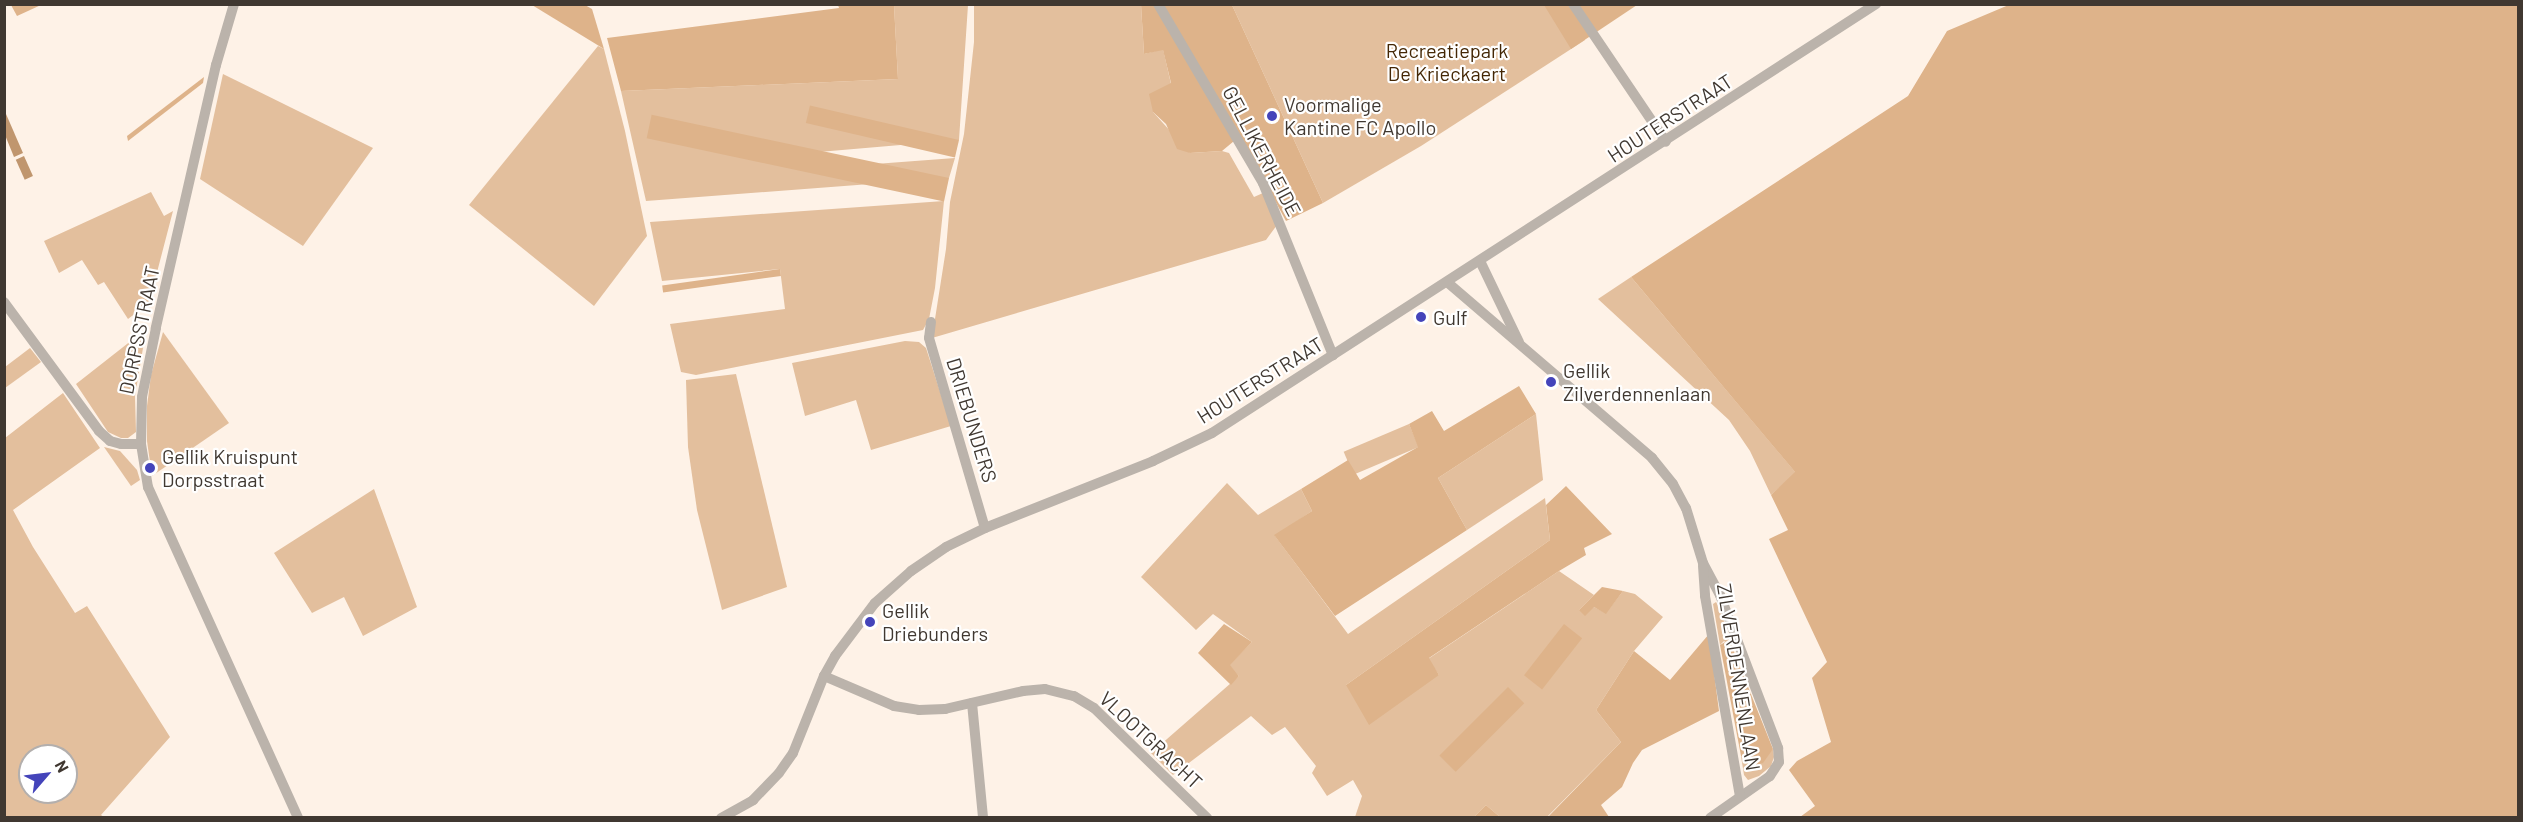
<!DOCTYPE html>
<style>
body{margin:0}
#map{position:relative;width:2523px;height:822px;overflow:hidden;background:#fef2e7;font-family:Barlow,sans-serif}
div>[style]{position:absolute}
.green>*{inset:0;background:#e3bf9d;transform-origin:0 0}
.forest>*{inset:0;background:#deb38a;transform-origin:0 0}
.water>*{inset:0;background:#c0966e;transform-origin:0 0}
.minor>*{height:10px;margin:-5px;padding:0 5px;transform-origin:5px;border-radius:5px;background:#bbb3ab}
.dots>*{width:16px;height:16px;translate:-50% -50%;box-sizing:border-box;border:3px solid #fff;border-radius:50%}
span{translate:-50% -50%;white-space:nowrap;text-align:center;line-height:1.15;-webkit-text-stroke:4.5px #fff;paint-order:stroke}
.park-label{font-size:20px;color:#442705}
.poi-label{font-size:20px;color:#403831}
.left{translate:0 -50%;text-align:left}
.street-label{font-size:20px;color:#403831}
.frame{position:absolute;inset:0;border:6px solid #403831;pointer-events:none}
.north{position:absolute;left:18px;top:744px;width:60px;height:60px;box-sizing:border-box;background:#fff;border:2px solid #b3afad;border-radius:50%;rotate:62deg;font-size:16px;font-weight:700;line-height:24px;text-align:center;color:#403831}
.north::after{content:'';display:block;margin:auto;width:21px;height:27px;background:#4444ba;clip-path:polygon(50% 0,100% 100%,50% 72%,0 100%)}
</style>
<div id="map">
<div class="green">
<div style="clip-path:polygon(894px 5px,968px 5px,959px 140px,807px 153px,808px 169px,955px 158px,949px 178px,646px 201px,621px 91px,898px 79px)"></div>
<div style="clip-path:polygon(974px 5px,1141px 5px,1144px 54px,1163px 49px,1171px 84px,1153px 112px,1190px 153px,1222px 151px,1229px 153px,1254px 197px,1263px 193px,1277px 225px,1266px 240px,932px 338px,946px 249px,950px 202px,964px 134px,974px 42px)"></div>
<div style="clip-path:polygon(1232px 5px,1561px 5px,1585px 40px,1421px 146px,1323px 203px)"></div>
<div style="clip-path:polygon(598px 46px,604px 49px,625px 131px,647px 236px,594px 306px,469px 205px)"></div>
<div style="clip-path:polygon(223px 74px,373px 148px,303px 246px,200px 179px)"></div>
<div style="clip-path:polygon(151px 192px,164px 216px,173px 211px,149px 303px,128px 319px,104px 282px,98px 285px,82px 260px,59px 273px,44px 241px)"></div>
<div style="clip-path:polygon(944px 201px,935px 288px,929px 319px,923px 330px,696px 375px,681px 372px,670px 324px,785px 309px,780px 269px,662px 281px,650px 222px)"></div>
<div style="clip-path:polygon(1631px 277px,1796px 473px,1771px 495px,1750px 451px,1729px 420px,1598px 299px)"></div>
<div style="clip-path:polygon(163px 332px,229px 423px,152px 476px,147px 441px,147px 406px,151px 375px)"></div>
<div style="clip-path:polygon(141px 333px,145px 336px,135px 396px,136px 432px,128px 438px,121px 438px,108px 432px,76px 384px)"></div>
<div style="clip-path:polygon(905px 341px,919px 342px,926px 348px,951px 426px,871px 450px,856px 400px,805px 416px,792px 363px)"></div>
<div style="clip-path:polygon(30px 348px,41px 362px,5px 388px,5px 367px)"></div>
<div style="clip-path:polygon(736px 374px,787px 587px,722px 610px,697px 510px,688px 447px,686px 380px)"></div>
<div style="clip-path:polygon(evenodd,63px 393px,100px 448px,13px 510px,33px 547px,75px 613px,87px 606px,170px 737px,101px 815px,104px 817px,5px 817px,5px 438px,63px 393px,30px 756px,66px 756px,66px 792px,30px 792px,30px 756px)"></div>
<div style="clip-path:polygon(1536px 414px,1543px 480px,1467px 530px,1438px 478px)"></div>
<div style="left:1409px;top:424px;width:25px;height:71px;rotate:67deg"></div>
<div style="clip-path:polygon(104px 447px,120px 451px,137px 470px,140px 480px,131px 486px)"></div>
<div style="clip-path:polygon(1227px 483px,1258px 515px,1301px 489px,1312px 511px,1275px 536px,1348px 634px,1545px 498px,1550px 540px,1346px 685px,1439px 675px,1428px 659px,1559px 571px,1594px 595px,1579px 610px,1594px 607px,1606px 613px,1623px 591px,1635px 594px,1663px 617px,1634px 651px,1596px 710px,1621px 742px,1547px 817px,1500px 817px,1486px 805px,1474px 817px,1355px 817px,1362px 796px,1353px 780px,1327px 796px,1312px 773px,1316px 766px,1285px 727px,1272px 735px,1251px 716px,1173px 775px,1151px 753px,1239px 676px,1229px 665px,1252px 642px,1213px 614px,1196px 630px,1141px 577px)"></div>
<div style="clip-path:polygon(374px 489px,417px 607px,363px 636px,344px 597px,312px 613px,274px 553px)"></div>
<div style="clip-path:polygon(1716px 602px,1721px 611px,1732px 647px,1724px 641px,1720px 645px,1713px 604px)"></div>
<div style="clip-path:polygon(1773px 749px,1774px 757px,1771px 766px,1759px 776px,1748px 780px,1744px 775px,1741px 756px,1754px 765px)"></div>
</div>
<div class="forest">
<div style="clip-path:polygon(2011px 4px,2518px 5px,2518px 817px,1800px 817px,1815px 806px,1789px 770px,1797px 761px,1831px 742px,1812px 678px,1827px 662px,1769px 539px,1788px 530px,1771px 495px,1795px 472px,1631px 277px,1908px 96px,1947px 31px)"></div>
<div style="clip-path:polygon(11px 5px,41px 5px,17px 16px)"></div>
<div style="clip-path:polygon(532px 5px,585px 5px,592px 9px,604px 49px)"></div>
<div style="clip-path:polygon(838px 5px,894px 5px,898px 79px,621px 91px,607px 38px,839px 8px)"></div>
<div style="clip-path:polygon(1141px 5px,1232px 5px,1323px 203px,1286px 221px,1240px 136px,1222px 151px,1190px 153px,1177px 149px,1166px 124px,1153px 112px,1149px 94px,1171px 83px,1163px 50px,1144px 54px)"></div>
<div style="clip-path:polygon(1544px 5px,1637px 5px,1571px 49px)"></div>
<div style="clip-path:polygon(204px 77px,203px 83px,128px 141px,127px 136px)"></div>
<div style="left:959px;top:140px;width:18px;height:153px;rotate:103deg"></div>
<div style="left:949px;top:178px;width:24px;height:304px;rotate:102deg"></div>
<div style="left:780px;top:269px;width:7px;height:119px;rotate:82deg"></div>
<div style="clip-path:polygon(1519px 386px,1536px 414px,1438px 478px,1467px 530px,1335px 616px,1274px 535px,1312px 511px,1301px 489px,1348px 460px,1360px 480px,1418px 447px,1409px 424px,1432px 411px,1444px 431px)"></div>
<div style="clip-path:polygon(1566px 486px,1612px 534px,1584px 548px,1586px 555px,1559px 571px,1429px 658px,1439px 675px,1369px 725px,1346px 685px,1550px 540px,1546px 505px)"></div>
<div style="clip-path:polygon(1602px 587px,1623px 591px,1606px 614px,1594px 607px,1585px 616px,1579px 610px)"></div>
<div style="clip-path:polygon(1224px 624px,1252px 642px,1230px 665px,1239px 676px,1231px 685px,1198px 653px)"></div>
<div style="left:1564px;top:624px;width:23px;height:65px;rotate:38deg"></div>
<div style="clip-path:polygon(1709px 634px,1719px 711px,1642px 750px,1633px 763px,1622px 787px,1601px 805px,1609px 817px,1547px 818px,1621px 742px,1596px 710px,1634px 651px,1670px 680px)"></div>
<div style="clip-path:polygon(1727px 641px,1732px 647px,1773px 749px,1763px 763px,1753px 765px,1741px 756px,1720px 645px)"></div>
<div style="left:1508px;top:687px;width:23px;height:97px;rotate:45deg"></div>
<div style="clip-path:polygon(1486px 805px,1500px 817px,1474px 817px)"></div>
</div>
<div class="water">
<div style="clip-path:polygon(6px 114px,23px 153px,14px 157px,5px 135px)"></div>
<div style="left:24px;top:156px;width:22px;height:9px;rotate:66deg"></div>
</div>
<div class="minor">
<div style="left:234px;top:4px;width:64px;rotate:106.4deg"></div>
<div style="left:216px;top:65px;width:270px;rotate:102.9deg"></div>
<div style="left:156px;top:328px;width:70px;rotate:101.5deg"></div>
<div style="left:142px;top:397px;width:47px;rotate:91.2deg"></div>
<div style="left:141px;top:444px;width:44px;rotate:80.8deg"></div>
<div style="left:148px;top:487px;width:363px;rotate:65.6deg"></div>
<div style="left:1158px;top:4px;width:208px;rotate:59.6deg"></div>
<div style="left:1263px;top:183px;width:186px;rotate:67.9deg"></div>
<div style="left:1573px;top:4px;width:166px;rotate:56deg"></div>
<div style="left:1480px;top:261px;width:90px;rotate:64.3deg"></div>
<div style="left:1447px;top:282px;width:270px;rotate:40.6deg"></div>
<div style="left:1652px;top:458px;width:33px;rotate:51deg"></div>
<div style="left:1673px;top:484px;width:27px;rotate:62deg"></div>
<div style="left:1686px;top:508px;width:58px;rotate:72.8deg"></div>
<div style="left:1703px;top:563px;width:36px;rotate:62deg"></div>
<div style="left:1720px;top:595px;width:164px;rotate:69.2deg"></div>
<div style="left:1778px;top:748px;width:14px;rotate:86deg"></div>
<div style="left:1779px;top:762px;width:17px;rotate:123deg"></div>
<div style="left:1770px;top:776px;width:73px;rotate:145deg"></div>
<div style="left:4px;top:302px;width:160px;rotate:53.6deg"></div>
<div style="left:99px;top:431px;width:15px;rotate:42deg"></div>
<div style="left:110px;top:441px;width:11px;rotate:15deg"></div>
<div style="left:121px;top:444px;width:20px"></div>
<div style="left:931px;top:322px;width:16px;rotate:97deg"></div>
<div style="left:929px;top:338px;width:198px;rotate:73.6deg"></div>
<div style="left:1703px;top:566px;width:30px;rotate:86deg"></div>
<div style="left:1705px;top:596px;width:203px;rotate:80.1deg"></div>
<div style="left:824px;top:676px;width:76px;rotate:23.2deg"></div>
<div style="left:894px;top:706px;width:25px;rotate:9deg"></div>
<div style="left:919px;top:710px;width:26px;rotate:-2deg"></div>
<div style="left:945px;top:709px;width:80px;rotate:-13deg"></div>
<div style="left:1023px;top:691px;width:22px;rotate:-5deg"></div>
<div style="left:1045px;top:689px;width:30px;rotate:14deg"></div>
<div style="left:1074px;top:696px;width:23px;rotate:31deg"></div>
<div style="left:1094px;top:708px;width:158px;rotate:44.2deg"></div>
<div style="left:972px;top:703px;width:116px;rotate:84.5deg"></div>
<div style="left:721px;top:818px;width:37px;rotate:-29deg"></div>
<div style="left:753px;top:800px;width:37px;rotate:-46deg"></div>
<div style="left:779px;top:773px;width:24px;rotate:-55deg"></div>
<div style="left:793px;top:753px;width:83px;rotate:-68.1deg"></div>
<div style="left:824px;top:676px;width:23px;rotate:-61deg"></div>
<div style="left:835px;top:656px;width:66px;rotate:-53deg"></div>
<div style="left:875px;top:603px;width:48px;rotate:-41.6deg"></div>
<div style="left:911px;top:571px;width:42px;rotate:-34.4deg"></div>
<div style="left:946px;top:547px;width:43px;rotate:-26deg"></div>
<div style="left:985px;top:528px;width:181px;rotate:-21.7deg"></div>
<div style="left:1153px;top:461px;width:65px;rotate:-25.4deg"></div>
<div style="left:1212px;top:433px;width:791px;rotate:-32.87deg"></div>
</div>
<div class="dots">
<div style="left:1272px;top:116px;background:#4444ba"></div>
<div style="left:1421px;top:317px;background:#4444ba"></div>
<div style="left:1551px;top:382px;background:#4444ba"></div>
<div style="left:150px;top:468px;background:#4444ba"></div>
<div style="left:870px;top:622px;background:#4444ba"></div>
</div>
<div class="park-label">
<span style="left:1447px;top:62px">Recreatiepark<br>De Krieckaert</span>
</div>
<div class="poi-label">
<span class="left" style="left:1284px;top:116px">Voormalige<br>Kantine FC Apollo</span>
<span class="left" style="left:1433px;top:317px">Gulf</span>
<span class="left" style="left:1563px;top:382px">Gellik<br>Zilverdennenlaan</span>
<span class="left" style="left:162px;top:468px">Gellik Kruispunt<br>Dorpsstraat</span>
<span class="left" style="left:882px;top:622px">Gellik<br>Driebunders</span>
</div>
<div class="street-label">
<span style="left:1670px;top:118px;rotate:-33deg">HOUTERSTRAAT</span>
<span style="left:1262px;top:151px;rotate:62deg">GELLIKERHEIDE</span>
<span style="left:139px;top:330px;rotate:-78deg">DORPSSTRAAT</span>
<span style="left:1260px;top:380px;rotate:-32deg">HOUTERSTRAAT</span>
<span style="left:972px;top:420px;rotate:73deg">DRIEBUNDERS</span>
<span style="left:1739px;top:677px;rotate:81deg">ZILVERDENNENLAAN</span>
<span style="left:1151px;top:740px;rotate:43deg">VLOOTGRACHT</span>
</div>
<div class="frame"></div>
<div class="north">N</div>
</div>
